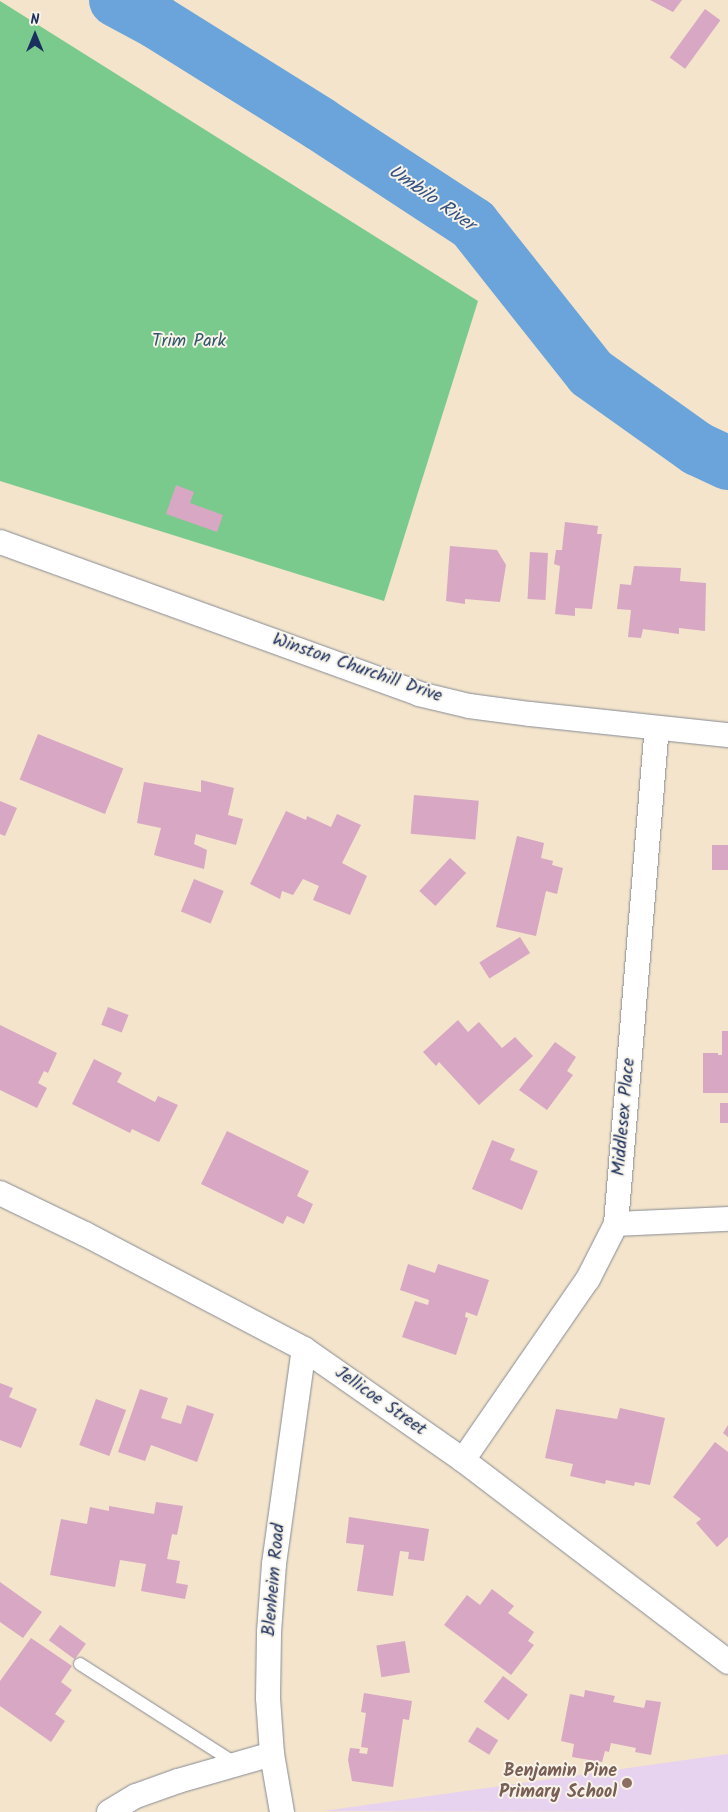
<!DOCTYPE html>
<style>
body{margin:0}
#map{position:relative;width:728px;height:1812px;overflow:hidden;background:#f3e4cb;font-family:Kalam,sans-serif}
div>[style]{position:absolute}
.built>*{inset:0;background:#e7d2ef}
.green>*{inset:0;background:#79ca8c}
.river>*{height:54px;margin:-27px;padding:0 27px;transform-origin:27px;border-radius:27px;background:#6aa4da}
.building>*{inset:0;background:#d7a7c3;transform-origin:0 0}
.roads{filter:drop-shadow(0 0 1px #878a94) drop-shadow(0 0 1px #878a94)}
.service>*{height:12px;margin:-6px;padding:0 6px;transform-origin:6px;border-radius:6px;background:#fff}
.minor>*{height:24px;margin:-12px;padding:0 12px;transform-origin:12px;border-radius:12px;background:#fff}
.dots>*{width:14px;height:14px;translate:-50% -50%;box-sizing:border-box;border:2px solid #f7f3e8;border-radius:50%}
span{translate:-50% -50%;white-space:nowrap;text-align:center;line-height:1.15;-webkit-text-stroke:4px #f7f3e8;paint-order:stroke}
.park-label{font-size:18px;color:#32566a}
.street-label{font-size:18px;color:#1b2f5e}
.education-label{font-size:18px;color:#785e54;font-weight:700}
.right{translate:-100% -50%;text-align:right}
.water-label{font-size:19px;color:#335283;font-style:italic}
.north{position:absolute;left:10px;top:10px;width:50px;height:50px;-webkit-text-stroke:4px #f7f3e8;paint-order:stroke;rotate:0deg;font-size:14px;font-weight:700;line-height:20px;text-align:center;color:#1b2f5e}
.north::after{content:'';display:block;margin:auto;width:18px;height:22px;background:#1b2f5e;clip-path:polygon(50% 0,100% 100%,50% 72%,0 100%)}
</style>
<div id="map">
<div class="built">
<div style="clip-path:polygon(728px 1754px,728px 1812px,323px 1811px)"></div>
</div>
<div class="green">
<div style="clip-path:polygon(0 1px,478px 301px,384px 601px,0 481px)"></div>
</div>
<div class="river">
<div style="left:116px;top:0;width:47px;rotate:28.2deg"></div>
<div style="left:157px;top:22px;width:192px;rotate:32deg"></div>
<div style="left:320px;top:124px;width:183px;rotate:33.2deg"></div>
<div style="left:473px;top:224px;width:190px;rotate:51.6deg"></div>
<div style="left:591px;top:373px;width:131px;rotate:35.4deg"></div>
<div style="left:698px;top:449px;width:33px;rotate:25deg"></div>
</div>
<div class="building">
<div style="clip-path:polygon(650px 0,682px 0,673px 12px)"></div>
<div style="left:705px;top:9px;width:19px;height:60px;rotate:36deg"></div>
<div style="clip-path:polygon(176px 485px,194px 492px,190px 503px,223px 515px,217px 532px,166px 514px)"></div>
<div style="clip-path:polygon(565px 522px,598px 526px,597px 534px,602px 534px,592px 609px,575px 608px,575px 616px,555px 614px,560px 566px,554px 564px,556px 550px,562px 550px)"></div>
<div style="clip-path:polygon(450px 546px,497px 550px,506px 565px,500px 602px,465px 599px,465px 604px,446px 601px)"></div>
<div style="left:530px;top:552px;width:18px;height:47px;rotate:3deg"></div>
<div style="clip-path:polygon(634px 566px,681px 568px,680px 581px,706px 583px,705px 631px,679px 628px,679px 634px,643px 629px,641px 638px,628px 637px,631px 610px,617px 609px,620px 584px,631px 585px)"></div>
<div style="left:38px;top:734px;width:92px;height:49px;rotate:22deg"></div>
<div style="clip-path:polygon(201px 780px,234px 788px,228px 815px,243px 819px,236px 845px,196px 834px,194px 844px,207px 850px,204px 869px,154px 855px,161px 828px,137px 823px,144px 782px,201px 792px)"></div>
<div style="left:414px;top:795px;width:65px;height:39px;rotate:5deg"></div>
<div style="clip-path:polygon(0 801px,17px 808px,5px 836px,0 834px)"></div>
<div style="clip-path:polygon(286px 811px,306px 820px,307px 816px,331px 827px,337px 814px,361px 825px,342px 863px,367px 876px,350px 915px,313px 900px,319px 886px,303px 879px,293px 895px,282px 891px,280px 899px,250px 884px)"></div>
<div style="clip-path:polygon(517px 836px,544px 843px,541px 858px,553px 861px,552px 865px,563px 868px,557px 894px,546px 891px,536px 936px,496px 927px)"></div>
<div style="left:712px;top:845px;width:16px;height:25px"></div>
<div style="left:450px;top:858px;width:22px;height:45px;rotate:43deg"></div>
<div style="left:194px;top:879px;width:32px;height:35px;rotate:22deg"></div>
<div style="left:520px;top:937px;width:19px;height:48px;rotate:58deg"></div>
<div style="left:108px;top:1007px;width:22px;height:19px;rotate:21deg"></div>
<div style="clip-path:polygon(458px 1020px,468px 1032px,479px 1022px,502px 1048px,515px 1037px,533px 1056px,479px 1105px,439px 1062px,436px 1066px,423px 1052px)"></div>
<div style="clip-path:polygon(0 1025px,57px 1053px,48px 1073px,44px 1071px,38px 1083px,47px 1088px,37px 1108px,0 1090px)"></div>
<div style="clip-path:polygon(722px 1031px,728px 1031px,728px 1093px,703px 1093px,703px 1053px,718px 1053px,718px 1055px,722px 1055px)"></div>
<div style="clip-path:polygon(555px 1042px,576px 1057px,567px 1071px,573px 1075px,547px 1110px,519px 1090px)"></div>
<div style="clip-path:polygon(94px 1059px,122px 1073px,117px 1082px,155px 1102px,158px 1096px,178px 1105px,159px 1142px,132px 1129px,130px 1133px,72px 1104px)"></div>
<div style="left:720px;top:1103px;width:8px;height:20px"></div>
<div style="clip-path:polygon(227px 1131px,309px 1171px,297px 1196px,313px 1204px,304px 1224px,287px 1216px,283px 1224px,201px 1184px)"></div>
<div style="clip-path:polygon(492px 1140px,515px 1149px,510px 1160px,538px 1171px,522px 1210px,472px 1189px)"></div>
<div style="clip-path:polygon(408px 1264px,435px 1273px,438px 1264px,489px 1280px,477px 1316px,466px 1312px,465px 1317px,468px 1318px,456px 1355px,402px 1337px,415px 1301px,428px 1305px,429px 1300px,400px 1290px)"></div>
<div style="clip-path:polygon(0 1383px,13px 1388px,9px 1397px,37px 1409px,21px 1448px,0 1440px)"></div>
<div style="clip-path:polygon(140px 1389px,168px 1398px,161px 1418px,181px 1424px,187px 1405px,214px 1414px,197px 1462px,151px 1445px,145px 1461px,118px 1452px)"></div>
<div style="left:96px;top:1399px;width:32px;height:49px;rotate:20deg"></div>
<div style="clip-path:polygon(620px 1408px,665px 1418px,650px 1485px,635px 1482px,634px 1486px,606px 1480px,605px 1484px,570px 1476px,573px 1464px,545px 1458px,556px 1409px,617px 1419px)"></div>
<div style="clip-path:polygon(728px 1425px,728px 1437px,723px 1433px)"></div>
<div style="clip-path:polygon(715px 1442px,728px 1452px,728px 1537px,717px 1547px,696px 1523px,701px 1519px,673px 1497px)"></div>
<div style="clip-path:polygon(156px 1502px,183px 1506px,177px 1535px,172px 1534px,167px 1559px,180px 1561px,176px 1583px,188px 1585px,185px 1599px,141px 1591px,146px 1564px,120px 1560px,115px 1587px,50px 1575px,61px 1519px,87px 1524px,90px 1507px,109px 1511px,109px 1506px,154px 1514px)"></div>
<div style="clip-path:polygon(349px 1517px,429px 1529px,424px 1561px,408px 1559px,409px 1552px,400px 1551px,393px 1596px,357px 1591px,364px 1545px,346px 1543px)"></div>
<div style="clip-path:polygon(0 1582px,42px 1612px,23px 1638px,0 1622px)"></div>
<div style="clip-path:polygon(492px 1589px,514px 1606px,508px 1613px,534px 1632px,528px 1641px,534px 1645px,511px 1675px,444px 1625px,467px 1595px,480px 1605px)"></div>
<div style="left:60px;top:1625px;width:32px;height:19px;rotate:36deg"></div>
<div style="clip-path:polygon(31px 1638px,72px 1666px,61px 1682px,72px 1690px,55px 1714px,65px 1721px,51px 1742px,0 1706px,0 1681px)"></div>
<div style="left:405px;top:1641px;width:32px;height:29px;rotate:81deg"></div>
<div style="left:503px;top:1676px;width:31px;height:32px;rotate:37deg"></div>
<div style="clip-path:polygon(585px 1690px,615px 1696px,613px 1702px,644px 1708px,646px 1700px,661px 1702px,651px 1755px,635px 1752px,636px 1748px,611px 1743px,609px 1752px,605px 1751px,602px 1762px,572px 1757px,574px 1744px,561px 1741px,570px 1694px,584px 1697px)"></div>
<div style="clip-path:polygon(364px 1693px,412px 1701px,409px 1720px,403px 1719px,393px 1787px,352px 1781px,348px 1760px,350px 1748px,360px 1749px,359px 1753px,367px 1754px,368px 1748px,361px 1747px,366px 1713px,361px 1712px)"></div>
<div style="left:477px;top:1727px;width:25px;height:17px;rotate:32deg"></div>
</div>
<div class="roads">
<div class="service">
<div style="left:80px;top:1664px;width:188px;rotate:32.6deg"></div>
</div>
<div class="minor">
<div style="left:0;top:542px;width:446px;rotate:19.9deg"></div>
<div style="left:419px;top:694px;width:51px;rotate:13.5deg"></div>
<div style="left:469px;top:706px;width:62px;rotate:7.5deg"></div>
<div style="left:530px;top:714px;width:199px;rotate:6.1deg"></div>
<div style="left:0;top:1193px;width:94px;rotate:25.8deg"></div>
<div style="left:85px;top:1234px;width:247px;rotate:27.7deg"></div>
<div style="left:304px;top:1349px;width:194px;rotate:34.9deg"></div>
<div style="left:463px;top:1460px;width:333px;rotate:37.3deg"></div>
<div style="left:616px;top:1224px;width:112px;rotate:-2.6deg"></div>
<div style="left:463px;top:1460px;width:220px;rotate:-55.4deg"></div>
<div style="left:588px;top:1279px;width:62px;rotate:-63deg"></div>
<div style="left:616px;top:1224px;width:497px;rotate:-85.3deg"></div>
<div style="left:109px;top:1812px;width:31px;rotate:-31deg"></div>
<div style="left:136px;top:1796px;width:45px;rotate:-19.7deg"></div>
<div style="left:178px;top:1781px;width:98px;rotate:-16deg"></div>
<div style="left:282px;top:1812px;width:59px;rotate:-99.8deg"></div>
<div style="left:272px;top:1754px;width:56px;rotate:-94.1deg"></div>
<div style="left:268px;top:1698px;width:66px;rotate:-89.1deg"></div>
<div style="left:269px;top:1632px;width:68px;rotate:-85.8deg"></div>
<div style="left:274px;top:1564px;width:217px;rotate:-82.1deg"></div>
</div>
</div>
<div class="dots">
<div style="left:627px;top:1783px;background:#8d6e63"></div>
</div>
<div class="park-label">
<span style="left:189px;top:342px">Trim Park</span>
</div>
<div class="street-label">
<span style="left:357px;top:669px;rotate:19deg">Winston Churchill Drive</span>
<span style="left:625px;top:1117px;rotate:-85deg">Middlesex Place</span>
<span style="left:380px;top:1402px;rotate:35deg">Jellicoe Street</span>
<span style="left:275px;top:1580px;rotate:-85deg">Blenheim Road</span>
</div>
<div class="education-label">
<span class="right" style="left:617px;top:1783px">Benjamin Pine<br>Primary School</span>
</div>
<div class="water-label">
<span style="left:431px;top:199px;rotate:35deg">Umbilo River</span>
</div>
<div class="north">N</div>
</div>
